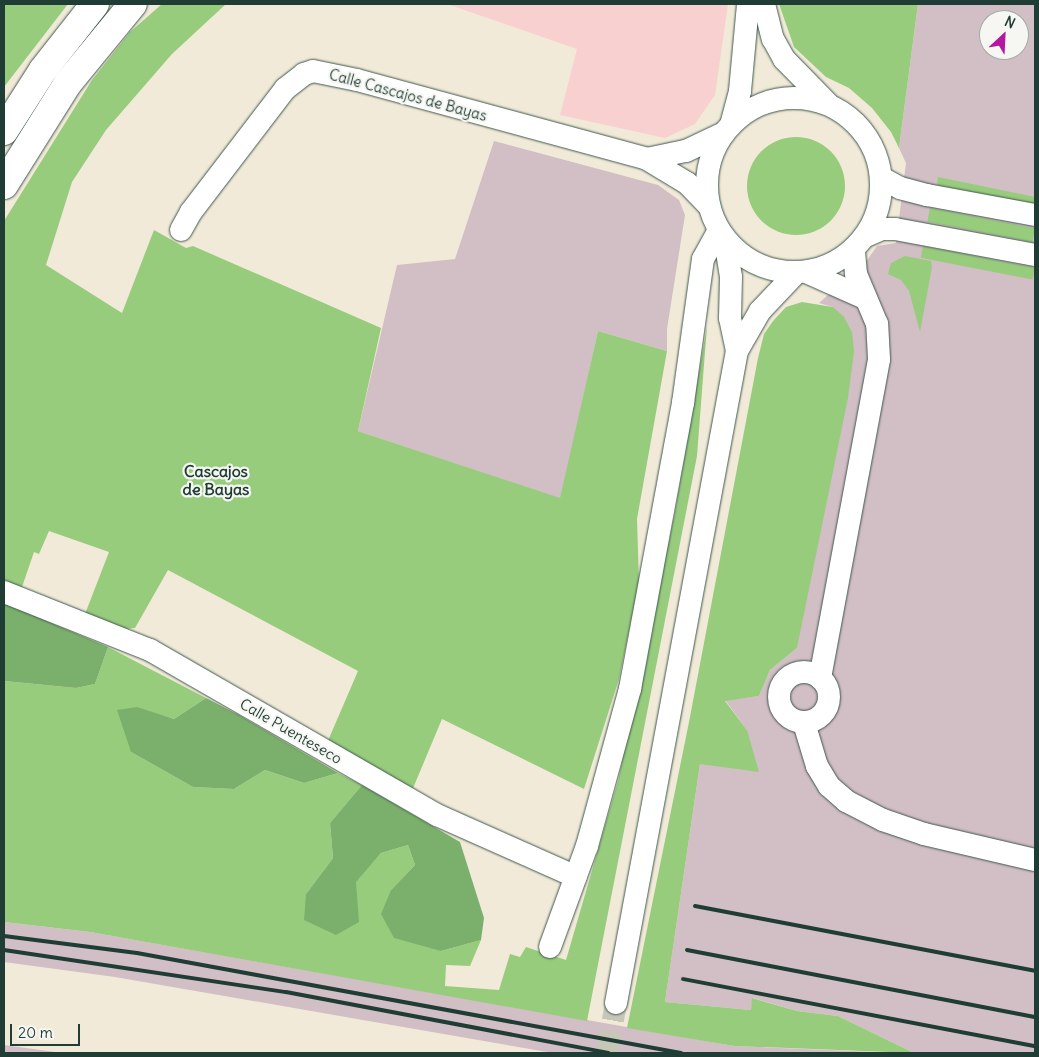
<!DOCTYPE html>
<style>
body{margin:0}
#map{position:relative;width:1039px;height:1057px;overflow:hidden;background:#f1ead8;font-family:Delius,sans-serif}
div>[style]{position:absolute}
.built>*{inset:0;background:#f7d0cf}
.industrial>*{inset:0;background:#d2bec5}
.green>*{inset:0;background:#98cc7d;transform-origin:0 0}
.round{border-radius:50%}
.forest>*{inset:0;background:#7ab06c}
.street-tunnel>*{height:22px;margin-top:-11px;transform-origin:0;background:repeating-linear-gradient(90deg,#c7c7b7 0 22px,transparent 0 33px)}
.roads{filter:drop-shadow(0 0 1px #3e574d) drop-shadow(0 0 1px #3e574d)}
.street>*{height:22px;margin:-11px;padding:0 11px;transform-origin:11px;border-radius:11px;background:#fff}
.street>.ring{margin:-11px;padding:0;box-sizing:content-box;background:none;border:22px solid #fff;border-radius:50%}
.secondary>*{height:28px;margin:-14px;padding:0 14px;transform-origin:14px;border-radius:14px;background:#fff}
.rail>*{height:4px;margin:-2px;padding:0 2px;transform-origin:2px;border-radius:2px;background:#1f3d34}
span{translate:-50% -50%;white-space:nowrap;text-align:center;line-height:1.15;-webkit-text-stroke:4.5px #f6f6f2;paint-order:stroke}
.street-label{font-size:15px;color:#1f3d34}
.neighbourhood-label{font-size:16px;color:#1f3d34;font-weight:700}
.frame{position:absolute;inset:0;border:5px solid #1f3d34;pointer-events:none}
.north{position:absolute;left:979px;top:10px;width:50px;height:50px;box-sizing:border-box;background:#f6f6f2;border:1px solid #a0aca6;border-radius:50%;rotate:25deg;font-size:14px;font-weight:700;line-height:20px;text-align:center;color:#1f3d34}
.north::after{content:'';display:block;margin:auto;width:18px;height:22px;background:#b5179e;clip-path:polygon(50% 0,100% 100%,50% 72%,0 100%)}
.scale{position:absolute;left:10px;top:1024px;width:70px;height:22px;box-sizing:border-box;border:2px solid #1f3d34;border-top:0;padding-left:6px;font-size:15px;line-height:18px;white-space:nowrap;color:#1f3d34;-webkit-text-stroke:4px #f6f6f2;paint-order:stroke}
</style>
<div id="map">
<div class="built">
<div style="clip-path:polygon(447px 4px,728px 4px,715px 95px,695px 124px,665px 138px,560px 115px,577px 49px)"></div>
</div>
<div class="industrial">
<div style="clip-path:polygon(evenodd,918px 4px,1035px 4px,1035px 1053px,914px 1053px,838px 1016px,797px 1011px,753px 998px,751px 1010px,665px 1002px,700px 764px,747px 730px,725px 700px,759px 696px,770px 670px,797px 648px,833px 307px,819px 303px,868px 259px,877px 246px,896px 243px,906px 163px,899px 148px,918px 4px,989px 20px,1019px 20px,1019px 50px,989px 50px,989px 20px)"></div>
<div style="clip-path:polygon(494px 141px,658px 185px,679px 200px,685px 215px,667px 329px,667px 351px,598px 331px,561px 499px,358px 431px,397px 265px,455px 259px)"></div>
<div style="clip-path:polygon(4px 922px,90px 932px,734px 1046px,900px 1053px,553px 1053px,115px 977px,4px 962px)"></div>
<div style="clip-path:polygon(4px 1045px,63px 1053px,4px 1053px)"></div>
</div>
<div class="green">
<div style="clip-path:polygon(4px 4px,68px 4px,4px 87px)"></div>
<div style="clip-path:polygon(162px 4px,226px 4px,172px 54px,106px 130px,72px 182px,46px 265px,122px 313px,154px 230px,186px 248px,193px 246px,381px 328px,358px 431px,560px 498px,598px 331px,667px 351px,637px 519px,639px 583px,619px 679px,584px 789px,442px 719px,411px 793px,327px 743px,358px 671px,168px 570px,135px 628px,124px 629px,85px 614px,109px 552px,49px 531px,39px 554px,34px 552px,22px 587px,5px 582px,4px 585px,4px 221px,92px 80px,130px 32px)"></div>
<div style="clip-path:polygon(779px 4px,918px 4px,899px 148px,891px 132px,872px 108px,849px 88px,826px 77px,794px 47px)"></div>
<div class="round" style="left:747px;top:137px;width:98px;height:98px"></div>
<div style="clip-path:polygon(938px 177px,1035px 197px,1035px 204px,937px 185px)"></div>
<div style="left:930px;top:208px;width:107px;height:14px;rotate:11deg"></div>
<div style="left:923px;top:246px;width:114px;height:12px;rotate:11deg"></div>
<div style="clip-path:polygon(905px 256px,931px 261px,932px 267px,920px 332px,909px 291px,901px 280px,888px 274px,891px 263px)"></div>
<div style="clip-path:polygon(802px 302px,833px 307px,844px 317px,852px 332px,854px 351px,848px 398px,797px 648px,770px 670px,759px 696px,725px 701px,747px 730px,759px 772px,700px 764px,665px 1002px,751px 1010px,752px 998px,797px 1011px,838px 1016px,914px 1053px,734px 1046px,627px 1028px,689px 722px,758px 358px,764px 334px,773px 321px,786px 307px)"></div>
<div style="clip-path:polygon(707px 326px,697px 456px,587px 1021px,90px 932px,4px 922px,4px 681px,76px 688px,95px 684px,108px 647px,206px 698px,174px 719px,137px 708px,131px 752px,193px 787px,234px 789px,265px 770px,304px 783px,338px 773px,362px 785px,330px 823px,333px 858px,306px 894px,355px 882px,381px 853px,408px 845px,415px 865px,391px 890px,441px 951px,481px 940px,470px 966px,446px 965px,445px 986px,499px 990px,510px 954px,520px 957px,526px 947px,566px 960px,618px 781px,675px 512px)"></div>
</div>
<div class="forest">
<div style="clip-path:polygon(4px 603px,108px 647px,95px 684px,76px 688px,4px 681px)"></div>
<div style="clip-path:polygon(206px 698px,239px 715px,338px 773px,304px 783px,265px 770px,234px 789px,193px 787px,131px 752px,117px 710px,137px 707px,174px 719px)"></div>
<div style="clip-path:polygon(362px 785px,460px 842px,484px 918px,481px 940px,441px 951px,394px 938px,381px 914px,391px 890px,415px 865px,408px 845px,381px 853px,356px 882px,359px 922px,336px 935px,304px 920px,306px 894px,333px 858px,330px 823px)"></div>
</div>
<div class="street-tunnel">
<div style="left:607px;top:1053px;width:51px;rotate:-79.8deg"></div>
</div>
<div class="roads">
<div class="street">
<div style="left:764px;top:4px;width:36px;rotate:76deg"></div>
<div style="left:773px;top:39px;width:23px;rotate:61deg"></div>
<div style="left:784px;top:59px;width:63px;rotate:45.6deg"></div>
<div class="ring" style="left:707px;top:98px;width:152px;height:152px"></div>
<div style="left:731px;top:125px;width:35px;rotate:-75deg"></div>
<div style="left:740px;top:91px;width:87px;rotate:-84.7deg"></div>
<div style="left:647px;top:159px;width:40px;rotate:-12deg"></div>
<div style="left:686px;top:151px;width:42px;rotate:-25.3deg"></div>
<div style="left:882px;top:178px;width:21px;rotate:29deg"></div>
<div style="left:900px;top:188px;width:28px;rotate:15deg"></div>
<div style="left:927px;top:195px;width:110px;rotate:10.5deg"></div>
<div style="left:181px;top:230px;width:21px;rotate:-61deg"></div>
<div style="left:191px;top:212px;width:155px;rotate:-52.6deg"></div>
<div style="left:285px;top:89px;width:24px;rotate:-38deg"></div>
<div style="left:304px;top:74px;width:9px;rotate:-18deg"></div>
<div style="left:313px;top:71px;width:45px;rotate:11.6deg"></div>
<div style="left:357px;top:80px;width:301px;rotate:15.2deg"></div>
<div style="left:647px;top:159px;width:47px;rotate:31deg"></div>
<div style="left:687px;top:183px;width:32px;rotate:46deg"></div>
<div style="left:866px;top:236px;width:17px;rotate:-24deg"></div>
<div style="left:882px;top:229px;width:13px"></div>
<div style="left:895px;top:229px;width:142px;rotate:10.5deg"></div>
<div style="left:806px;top:272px;width:64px;rotate:23.8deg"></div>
<div style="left:737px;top:351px;width:46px;rotate:-60.1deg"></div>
<div style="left:760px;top:311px;width:52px;rotate:-46.5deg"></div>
<div style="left:4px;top:592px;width:157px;rotate:21.7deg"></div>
<div style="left:150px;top:650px;width:331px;rotate:29.9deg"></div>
<div style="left:437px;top:815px;width:152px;rotate:24deg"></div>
<div class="ring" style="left:779px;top:672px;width:28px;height:28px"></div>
<div style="left:820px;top:678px;width:324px;rotate:-79.5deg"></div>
<div style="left:879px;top:359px;width:35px;rotate:-93deg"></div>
<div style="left:877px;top:324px;width:54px;rotate:-112.8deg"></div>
<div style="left:856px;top:274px;width:25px;rotate:-95deg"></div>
<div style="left:804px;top:723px;width:45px;rotate:73.2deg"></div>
<div style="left:817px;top:766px;width:23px;rotate:59deg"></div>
<div style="left:829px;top:786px;width:23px;rotate:41deg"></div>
<div style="left:846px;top:801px;width:42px;rotate:27.2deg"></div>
<div style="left:883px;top:820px;width:43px;rotate:18.9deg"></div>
<div style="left:924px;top:834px;width:114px;rotate:13.2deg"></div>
<div style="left:550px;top:947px;width:108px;rotate:-69.9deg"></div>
<div style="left:587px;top:846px;width:163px;rotate:-74.7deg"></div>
<div style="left:630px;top:689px;width:291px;rotate:-79.5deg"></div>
<div style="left:683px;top:403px;width:145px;rotate:-82.1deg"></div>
<div style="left:703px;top:259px;width:33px;rotate:-61deg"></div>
<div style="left:616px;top:1003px;width:663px;rotate:-79.49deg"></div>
<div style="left:737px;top:351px;width:34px;rotate:-102deg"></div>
<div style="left:730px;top:318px;width:41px;rotate:-88.6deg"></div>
<div style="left:731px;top:277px;width:36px;rotate:-99deg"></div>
</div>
<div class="secondary">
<div style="left:4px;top:131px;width:72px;rotate:-57.4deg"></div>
<div style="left:43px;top:70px;width:84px;rotate:-51.8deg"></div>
<div style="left:4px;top:185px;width:120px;rotate:-57.9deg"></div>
<div style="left:68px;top:83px;width:102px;rotate:-50.6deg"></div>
</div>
</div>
<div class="rail">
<div style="left:695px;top:906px;width:346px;rotate:10.8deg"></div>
<div style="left:4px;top:936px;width:134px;rotate:7.3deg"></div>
<div style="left:137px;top:953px;width:553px;rotate:10.42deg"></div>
<div style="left:4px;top:950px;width:285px;rotate:8.5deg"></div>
<div style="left:286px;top:992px;width:328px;rotate:10.7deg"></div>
<div style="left:687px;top:950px;width:354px;rotate:10.9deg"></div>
<div style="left:683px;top:979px;width:358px;rotate:10.8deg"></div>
</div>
<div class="street-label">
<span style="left:408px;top:95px;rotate:15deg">Calle Cascajos de Bayas</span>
<span style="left:291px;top:731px;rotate:30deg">Calle Puenteseco</span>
</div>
<div class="neighbourhood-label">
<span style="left:216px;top:480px">Cascajos<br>de Bayas</span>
</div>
<div class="frame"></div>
<div class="north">N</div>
<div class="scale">20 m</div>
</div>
